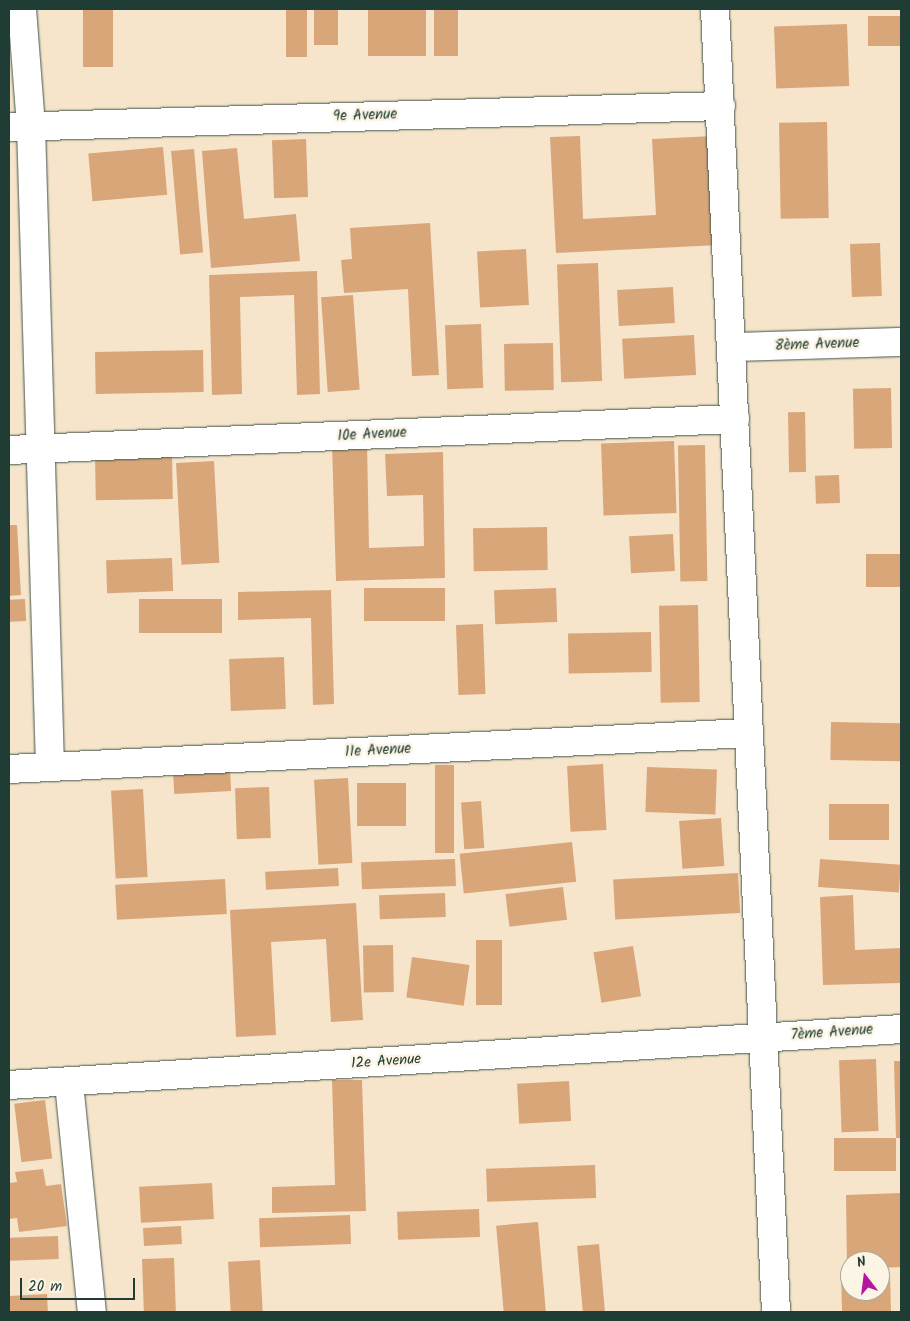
<!DOCTYPE html>
<meta charset="utf-8">
<style>
body{margin:0}
#map{position:relative;width:910px;height:1321px;overflow:hidden;background:#f6e5cb;font-family:Kalam,sans-serif}
div>[style]{position:absolute}
.building>*{inset:0;background:#d9a67a;transform-origin:0 0}
.roads{filter:drop-shadow(0 0 1px #3f564b) drop-shadow(0 0 1px #3f564b)}
.street>*{height:28px;margin:-14px;padding:0 14px;transform-origin:14px;border-radius:14px;background:#fff}
span{translate:-50% -50%;white-space:nowrap;text-align:center;line-height:1.15;-webkit-text-stroke:5px #fcf5e5;paint-order:stroke}
.street-label{font-size:15px;color:#1f3d34}
.frame{position:absolute;inset:0;border:10px solid #1f3d34;pointer-events:none}
.north{position:absolute;left:840px;top:1251px;width:50px;height:50px;box-sizing:border-box;background:#fcf5e5;border:1px solid #a4ab9e;border-radius:50%;rotate:345deg;font-size:14px;font-weight:700;line-height:20px;text-align:center;color:#1f3d34}
.north::after{content:'';display:block;margin:auto;width:18px;height:22px;background:#b5179e;clip-path:polygon(50% 0,100% 100%,50% 72%,0 100%)}
.scale{position:absolute;left:20px;top:1278px;width:115px;height:22px;box-sizing:border-box;border:2px solid #1f3d34;border-top:0;padding-left:6px;font-size:15px;line-height:18px;white-space:nowrap;color:#1f3d34;-webkit-text-stroke:4px #fcf5e5;paint-order:stroke}
</style>
<div id="map">
<div class="building">
<div style="left:83px;top:9px;width:30px;height:58px"></div>
<div style="left:286px;top:9px;width:21px;height:48px"></div>
<div style="left:314px;top:9px;width:24px;height:36px"></div>
<div style="left:368px;top:9px;width:58px;height:47px"></div>
<div style="left:434px;top:9px;width:24px;height:47px"></div>
<div style="left:901px;top:16px;width:30px;height:33px;rotate:90deg"></div>
<div style="left:847px;top:24px;width:62px;height:73px;rotate:88deg"></div>
<div style="left:827px;top:122px;width:96px;height:48px;rotate:89deg"></div>
<div style="clip-path:polygon(580px 136px,583px 219px,656px 215px,652px 139px,714px 136px,719px 245px,556px 253px,550px 137px)"></div>
<div style="left:306px;top:139px;width:58px;height:34px;rotate:88deg"></div>
<div style="left:163px;top:147px;width:48px;height:75px;rotate:85deg"></div>
<div style="clip-path:polygon(237px 148px,244px 219px,296px 214px,300px 261px,211px 268px,202px 151px)"></div>
<div style="left:194px;top:149px;width:104px;height:23px;rotate:85deg"></div>
<div style="clip-path:polygon(430px 223px,439px 375px,412px 376px,408px 289px,344px 293px,341px 260px,352px 259px,350px 228px)"></div>
<div style="left:880px;top:243px;width:53px;height:30px;rotate:88deg"></div>
<div style="left:526px;top:249px;width:56px;height:49px;rotate:87deg"></div>
<div style="left:598px;top:263px;width:118px;height:41px;rotate:88deg"></div>
<div style="clip-path:polygon(317px 271px,320px 394px,297px 395px,294px 295px,240px 297px,242px 394px,212px 395px,209px 275px)"></div>
<div style="left:673px;top:287px;width:36px;height:56px;rotate:87deg"></div>
<div style="left:353px;top:295px;width:95px;height:32px;rotate:86deg"></div>
<div style="left:481px;top:324px;width:64px;height:36px;rotate:88deg"></div>
<div style="left:694px;top:335px;width:40px;height:72px;rotate:87deg"></div>
<div style="left:553px;top:343px;width:47px;height:49px;rotate:89deg"></div>
<div style="left:203px;top:350px;width:42px;height:108px;rotate:89deg"></div>
<div style="left:891px;top:388px;width:60px;height:38px;rotate:89deg"></div>
<div style="left:805px;top:412px;width:60px;height:17px;rotate:89deg"></div>
<div style="left:674px;top:441px;width:72px;height:73px;rotate:88deg"></div>
<div style="clip-path:polygon(367px 442px,369px 548px,424px 546px,423px 495px,387px 496px,385px 454px,443px 452px,445px 578px,336px 581px,332px 443px)"></div>
<div style="left:705px;top:445px;width:136px;height:27px;rotate:89deg"></div>
<div style="left:172px;top:453px;width:46px;height:77px;rotate:89deg"></div>
<div style="left:214px;top:461px;width:102px;height:38px;rotate:87deg"></div>
<div style="left:839px;top:475px;width:28px;height:24px;rotate:88deg"></div>
<div style="clip-path:polygon(9px 525px,17px 525px,21px 595px,9px 596px)"></div>
<div style="left:547px;top:527px;width:43px;height:74px;rotate:89deg"></div>
<div style="left:673px;top:534px;width:37px;height:44px;rotate:87deg"></div>
<div style="left:901px;top:554px;width:33px;height:35px;rotate:90deg"></div>
<div style="left:172px;top:558px;width:33px;height:66px;rotate:88deg"></div>
<div style="left:445px;top:588px;width:33px;height:81px;rotate:90deg"></div>
<div style="left:556px;top:588px;width:34px;height:62px;rotate:88deg"></div>
<div style="clip-path:polygon(331px 590px,334px 704px,313px 705px,311px 618px,238px 620px,238px 592px)"></div>
<div style="left:25px;top:599px;width:22px;height:16px;rotate:87deg"></div>
<div style="left:222px;top:599px;width:34px;height:83px;rotate:90deg"></div>
<div style="left:698px;top:605px;width:97px;height:39px;rotate:89deg"></div>
<div style="left:483px;top:624px;width:70px;height:27px;rotate:88deg"></div>
<div style="left:651px;top:632px;width:40px;height:83px;rotate:89deg"></div>
<div style="left:284px;top:657px;width:52px;height:55px;rotate:88deg"></div>
<div style="left:831px;top:722px;width:70px;height:38px;rotate:1deg"></div>
<div style="left:603px;top:764px;width:66px;height:36px;rotate:87deg"></div>
<div style="left:435px;top:765px;width:19px;height:88px"></div>
<div style="left:647px;top:767px;width:70px;height:45px;rotate:2deg"></div>
<div style="left:230px;top:769px;width:22px;height:57px;rotate:87deg"></div>
<div style="left:348px;top:778px;width:85px;height:34px;rotate:87deg"></div>
<div style="left:406px;top:783px;width:43px;height:49px;rotate:90deg"></div>
<div style="left:269px;top:787px;width:51px;height:34px;rotate:88deg"></div>
<div style="left:143px;top:789px;width:88px;height:32px;rotate:87deg"></div>
<div style="left:481px;top:801px;width:47px;height:20px;rotate:86deg"></div>
<div style="left:829px;top:804px;width:60px;height:36px"></div>
<div style="left:721px;top:818px;width:48px;height:42px;rotate:86deg"></div>
<div style="left:572px;top:842px;width:40px;height:113px;rotate:84deg"></div>
<div style="left:455px;top:859px;width:27px;height:94px;rotate:88deg"></div>
<div style="left:820px;top:859px;width:81px;height:28px;rotate:4deg"></div>
<div style="left:338px;top:868px;width:18px;height:73px;rotate:87deg"></div>
<div style="left:738px;top:873px;width:40px;height:125px;rotate:87deg"></div>
<div style="left:225px;top:879px;width:35px;height:110px;rotate:87deg"></div>
<div style="left:563px;top:887px;width:33px;height:58px;rotate:83deg"></div>
<div style="left:445px;top:893px;width:24px;height:66px;rotate:88deg"></div>
<div style="clip-path:polygon(853px 895px,855px 950px,901px 948px,901px 983px,823px 985px,820px 897px)"></div>
<div style="clip-path:polygon(356px 903px,363px 1020px,331px 1022px,326px 939px,271px 942px,276px 1035px,236px 1037px,230px 910px)"></div>
<div style="left:502px;top:940px;width:65px;height:26px;rotate:90deg"></div>
<div style="left:393px;top:945px;width:47px;height:30px;rotate:89deg"></div>
<div style="left:633px;top:946px;width:51px;height:40px;rotate:81deg"></div>
<div style="left:412px;top:957px;width:58px;height:41px;rotate:8deg"></div>
<div style="left:876px;top:1059px;width:72px;height:37px;rotate:88deg"></div>
<div style="clip-path:polygon(894px 1061px,901px 1061px,901px 1138px,896px 1138px)"></div>
<div style="clip-path:polygon(332px 1080px,362px 1080px,366px 1211px,272px 1213px,272px 1187px,335px 1185px)"></div>
<div style="left:569px;top:1081px;width:40px;height:52px;rotate:87deg"></div>
<div style="left:45px;top:1100px;width:59px;height:31px;rotate:83deg"></div>
<div style="left:896px;top:1138px;width:33px;height:62px;rotate:90deg"></div>
<div style="left:595px;top:1165px;width:33px;height:109px;rotate:88deg"></div>
<div style="clip-path:polygon(43px 1169px,46px 1186px,61px 1184px,67px 1226px,19px 1232px,17px 1218px,9px 1219px,9px 1183px,17px 1182px,15px 1172px)"></div>
<div style="left:212px;top:1183px;width:36px;height:73px;rotate:87deg"></div>
<div style="clip-path:polygon(901px 1193px,901px 1267px,880px 1268px,880px 1261px,850px 1261px,850px 1268px,847px 1269px,846px 1195px)"></div>
<div style="left:479px;top:1209px;width:28px;height:82px;rotate:88deg"></div>
<div style="left:350px;top:1215px;width:29px;height:91px;rotate:88deg"></div>
<div style="left:538px;top:1222px;width:90px;height:42px;rotate:85deg"></div>
<div style="left:181px;top:1226px;width:18px;height:38px;rotate:87deg"></div>
<div style="left:58px;top:1236px;width:23px;height:49px;rotate:88deg"></div>
<div style="left:599px;top:1244px;width:68px;height:22px;rotate:85deg"></div>
<div style="left:174px;top:1258px;width:54px;height:32px;rotate:88deg"></div>
<div style="left:260px;top:1260px;width:52px;height:32px;rotate:87deg"></div>
<div style="clip-path:polygon(880px 1272px,890px 1272px,891px 1312px,842px 1312px,841px 1273px,850px 1273px,850px 1291px,880px 1291px)"></div>
<div style="left:47px;top:1294px;width:18px;height:38px;rotate:87deg"></div>
</div>
<div class="roads">
<div class="street">
<div style="left:22px;top:9px;width:117px;rotate:85.6deg"></div>
<div style="left:31px;top:126px;width:641px;rotate:88.3deg"></div>
<div style="left:715px;top:9px;width:1304px;rotate:87.32deg"></div>
<div style="left:9px;top:127px;width:712px;rotate:-1.69deg"></div>
<div style="left:733px;top:347px;width:168px;rotate:-1.7deg"></div>
<div style="left:9px;top:450px;width:727px;rotate:-2.45deg"></div>
<div style="left:9px;top:769px;width:740px;rotate:-2.79deg"></div>
<div style="left:69px;top:1083px;width:230px;rotate:84.3deg"></div>
<div style="left:9px;top:1085px;width:894px;rotate:-3.59deg"></div>
</div>
</div>
<div class="street-label">
<span style="left:365px;top:116px;rotate:-2deg">9e Avenue</span>
<span style="left:817px;top:345px;rotate:-2deg">8ème Avenue</span>
<span style="left:372px;top:435px;rotate:-3deg">10e Avenue</span>
<span style="left:378px;top:751px;rotate:-3deg">11e Avenue</span>
<span style="left:832px;top:1033px;rotate:-4deg">7ème Avenue</span>
<span style="left:386px;top:1062px;rotate:-4deg">12e Avenue</span>
</div>
<div class="frame"></div>
<div class="north">N</div>
<div class="scale">20 m</div>
</div>
